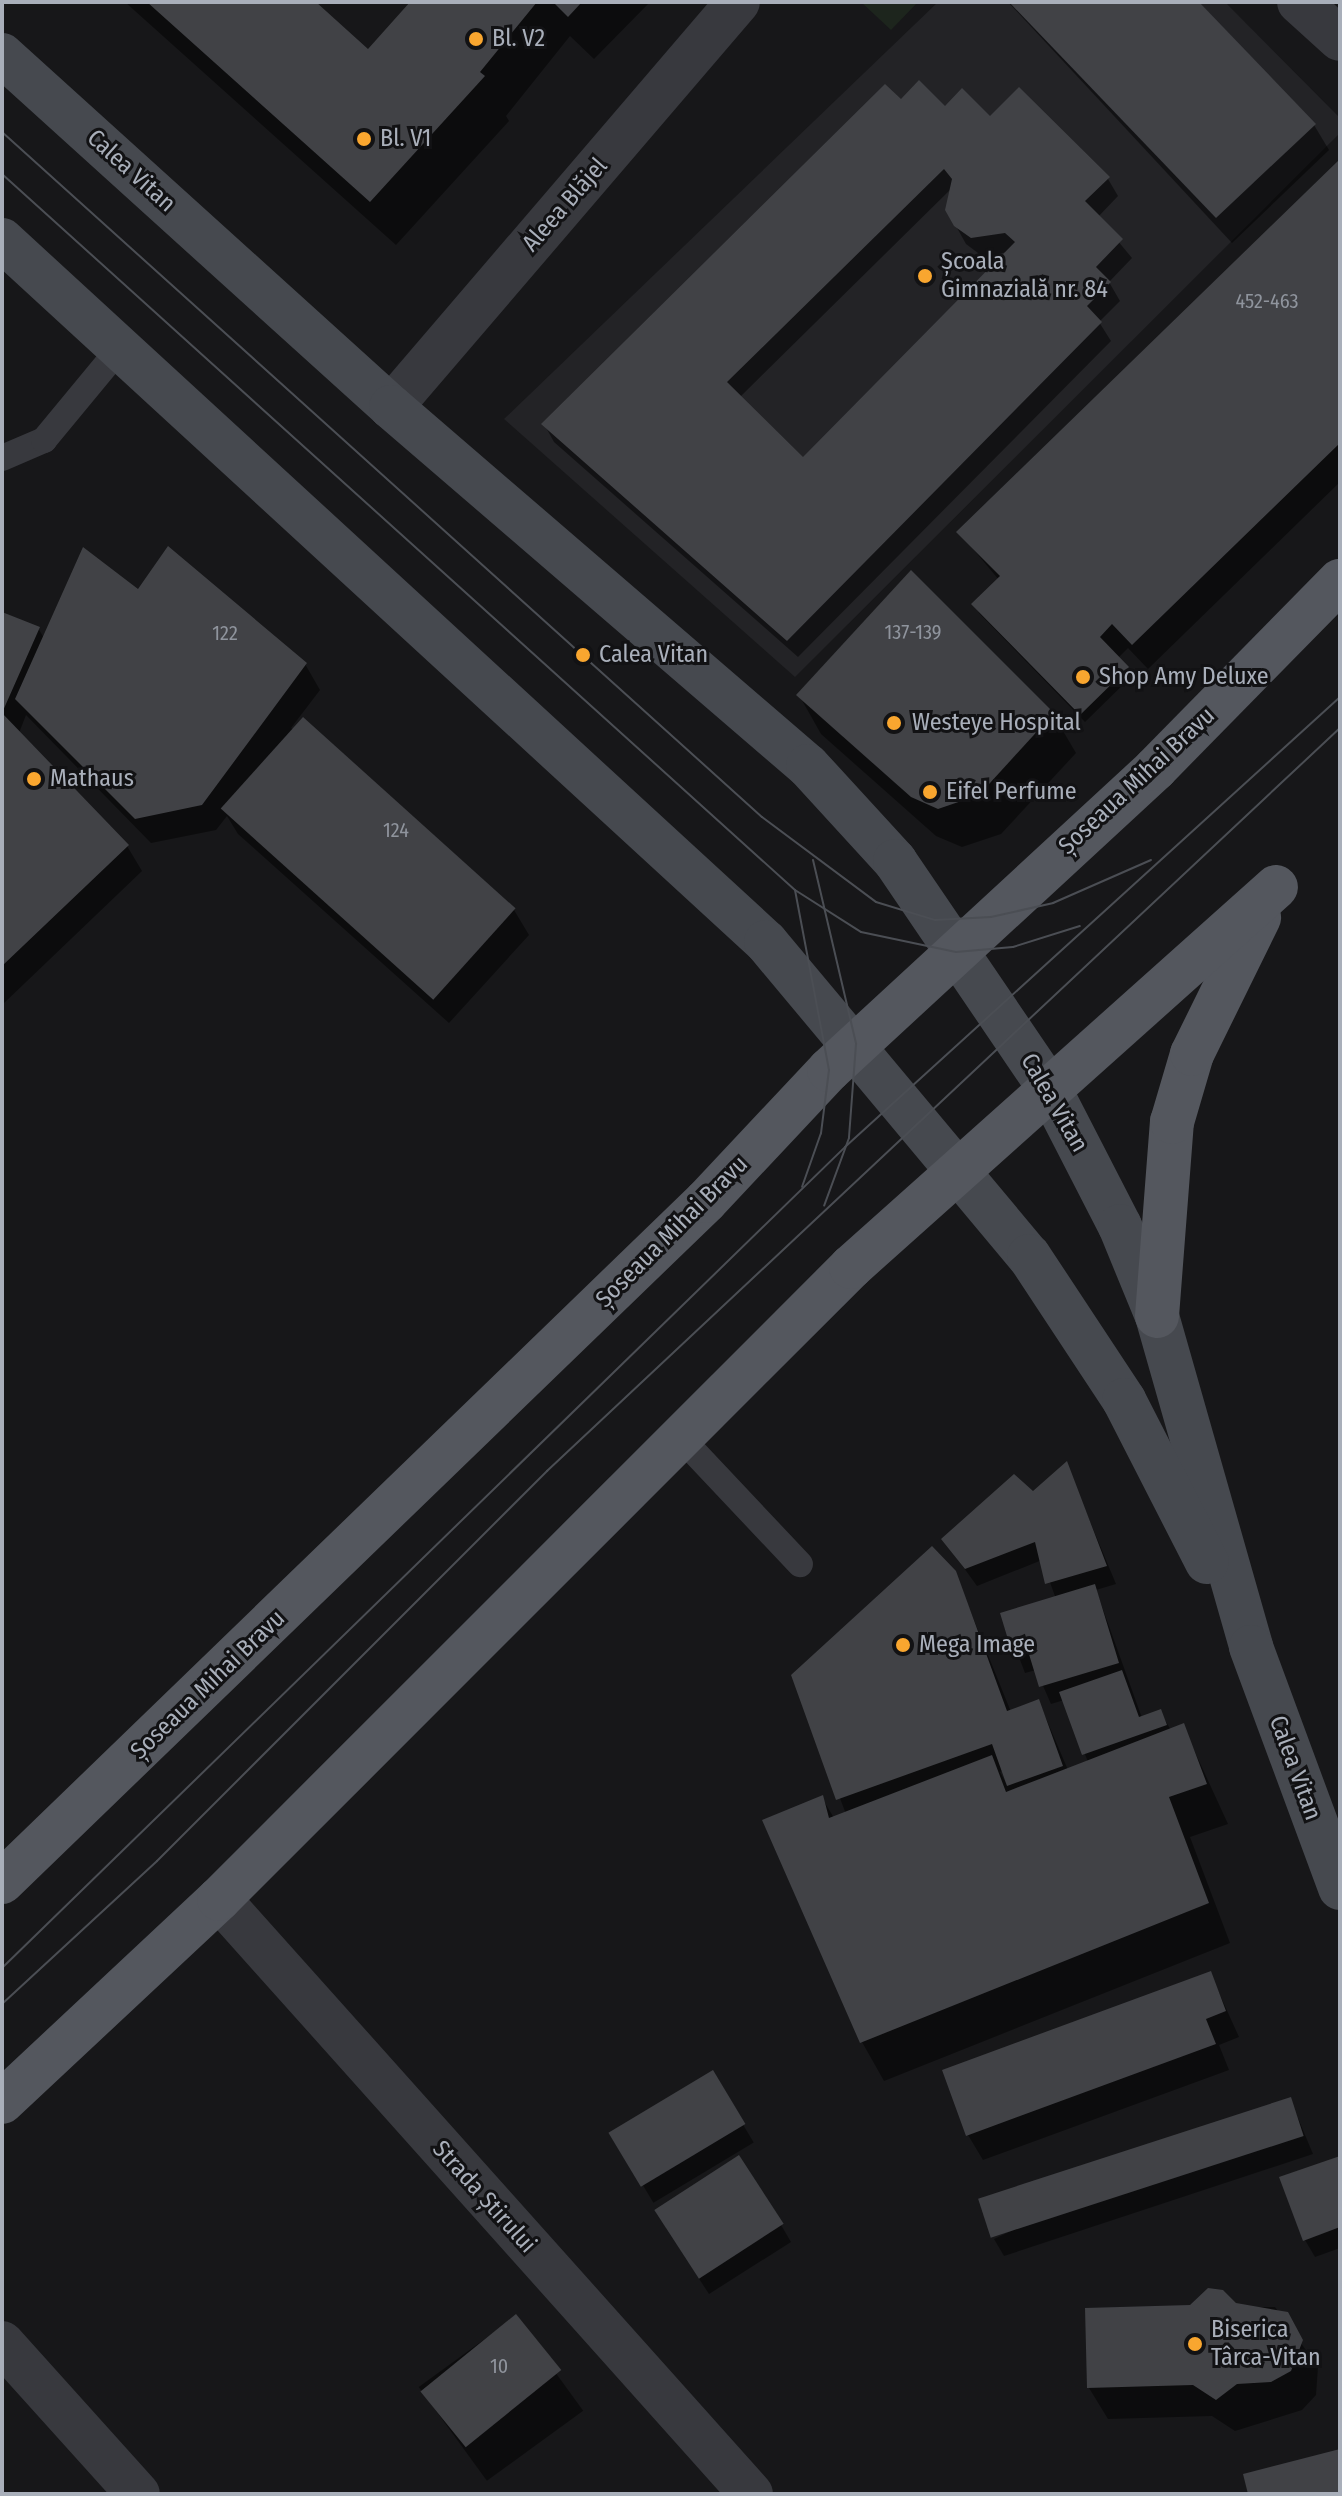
<!DOCTYPE html>
<meta charset="utf-8">
<style>
body{margin:0}
#map{position:relative;width:1342px;height:2496px;overflow:hidden;background:#171719;font-family:"Fira Sans Condensed",sans-serif}
div>[style]{position:absolute}
.built>*{inset:0;background:#232326}
.green>*{inset:0;background:#1d251d}
.shadow>*{inset:0;background:#0007;transform-origin:0 0}
.building>*{inset:0;background:#414246;transform-origin:0 0}
.lane>*{height:26px;margin:-13px;padding:0 13px;transform-origin:13px;border-radius:13px;background:#38393e}
.street>*{height:44px;margin:-22px;padding:0 22px;transform-origin:22px;border-radius:22px;background:#38393e}
.secondary>*{height:44px;margin:-22px;padding:0 22px;transform-origin:22px;border-radius:22px;background:#46494f}
.primary>*{height:44px;margin:-22px;padding:0 22px;transform-origin:22px;border-radius:22px;background:#54575e}
.tram>*{height:2px;margin:-1px;padding:0 1px;transform-origin:1px;border-radius:1px;background:#4b4e54}
.dots>*{width:22px;height:22px;translate:-50% -50%;box-sizing:border-box;border:4px solid #121214;border-radius:50%}
span{translate:-50% -50%;white-space:nowrap;text-align:center;line-height:1.15;-webkit-text-stroke:6px #121214;paint-order:stroke}
.number-label{font-size:20px;color:#8f949d}
.number-label span{-webkit-text-stroke-width:0}
.poi-label{font-size:24px;color:#a9afba}
.left{translate:0 -50%;text-align:left}
.street-label{font-size:24px;color:#a9afba}
.frame{position:absolute;inset:0;border:4px solid #a9afba;pointer-events:none}
</style>
<div id="map">
<div class="built">
<div style="clip-path:polygon(938px 2px,1225px 2px,1340px 118px,1340px 133px,795px 677px,504px 419px)"></div>
</div>
<div class="green">
<div style="clip-path:polygon(861px 2px,918px 2px,891px 30px)"></div>
</div>
<div class="shadow">
<div style="clip-path:polygon(125px 2px,313px 2px,368px 51px,411px 2px,650px 2px,594px 59px,570px 36px,506px 116px,509px 121px,396px 245px)"></div>
<div style="clip-path:polygon(1008px 2px,1196px 2px,1314px 125px,1329px 150px,1232px 243px)"></div>
<div style="clip-path:polygon(evenodd,901px 101px,990px 118px,1108px 179px,1118px 196px,1098px 217px,1132px 258px,1109px 282px,1120px 301px,1099px 322px,1111px 341px,798px 657px,554px 442px,544px 424px,901px 101px,952px 188px,947px 210px,966px 244px,982px 256px,1009px 252px,803px 460px,740px 397px,952px 188px)"></div>
<div style="clip-path:polygon(1340px 162px,1340px 482px,1148px 669px,1128px 648px,1118px 658px,1132px 676px,1085px 722px,979px 613px,974px 604px,999px 580px,959px 532px)"></div>
<div style="clip-path:polygon(138px 592px,305px 664px,320px 690px,291px 728px,514px 910px,529px 935px,449px 1023px,238px 834px,227px 816px,216px 830px,151px 843px,26px 715px,19px 733px,127px 846px,142px 871px,2px 1005px,2px 614px,38px 628px,44px 638px)"></div>
<div style="clip-path:polygon(799px 695px,1053px 714px,1076px 753px,1001px 834px,962px 847px,936px 836px,821px 734px)"></div>
<div style="clip-path:polygon(evenodd,1066px 1464px,1116px 1584px,1096px 1590px,1142px 1718px,1160px 1712px,1171px 1730px,1183px 1726px,1228px 1824px,1190px 1837px,1230px 1943px,884px 2081px,862px 2042px,822px 1798px,834px 1818px,846px 1814px,793px 1676px,955px 1573px,1011px 1712px,1039px 1702px,1068px 1770px,1088px 1762px,1064px 1700px,1051px 1704px,1036px 1670px,1025px 1673px,1003px 1615px,1056px 1599px,1042px 1560px,977px 1586px,943px 1539px,1033px 1493px,1066px 1464px,1004px 1770px,1007px 1782px,1006px 1783px,1000px 1772px,1004px 1770px)"></div>
<div style="clip-path:polygon(1210px 1973px,1239px 2037px,1219px 2045px,1229px 2070px,983px 2160px,968px 2135px)"></div>
<div style="left:712px;top:2073px;width:81px;height:117px;rotate:59deg"></div>
<div style="clip-path:polygon(1290px 2099px,1313px 2154px,1004px 2256px,994px 2239px)"></div>
<div style="clip-path:polygon(1340px 2160px,1340px 2248px,1315px 2257px,1305px 2240px)"></div>
<div style="clip-path:polygon(781px 2225px,791px 2242px,709px 2294px,666px 2228px)"></div>
<div style="clip-path:polygon(1191px 2307px,1275px 2307px,1318px 2367px,1316px 2395px,1302px 2410px,1235px 2431px,1212px 2416px,1108px 2419px,1089px 2388px)"></div>
<div style="left:515px;top:2317px;width:116px;height:119px;rotate:54deg"></div>
</div>
<div class="building">
<div style="clip-path:polygon(147px 2px,316px 2px,368px 49px,410px 2px,537px 2px,480px 72px,485px 76px,370px 202px)"></div>
<div style="clip-path:polygon(553px 2px,582px 2px,568px 17px)"></div>
<div style="clip-path:polygon(1009px 2px,1199px 2px,1316px 124px,1216px 218px)"></div>
<div style="clip-path:polygon(evenodd,919px 80px,945px 106px,962px 88px,990px 116px,1019px 87px,1110px 177px,1085px 201px,1123px 239px,1096px 267px,1111px 282px,1087px 306px,1102px 322px,787px 641px,541px 424px,885px 84px,901px 99px,919px 80px,944px 169px,952px 179px,945px 210px,954px 226px,971px 238px,1005px 233px,1015px 242px,803px 457px,727px 382px,944px 169px)"></div>
<div style="clip-path:polygon(1340px 159px,1340px 443px,1132px 645px,1112px 624px,1100px 637px,1129px 667px,1080px 715px,971px 604px,1000px 576px,956px 532px)"></div>
<div style="clip-path:polygon(168px 546px,307px 663px,202px 805px,135px 819px,15px 699px,83px 547px,138px 589px)"></div>
<div style="clip-path:polygon(911px 570px,1054px 713px,979px 795px,938px 809px,911px 797px,796px 695px)"></div>
<div style="clip-path:polygon(2px 612px,40px 627px,2px 713px,129px 845px,2px 966px)"></div>
<div style="left:303px;top:717px;width:286px;height:123px;rotate:42deg"></div>
<div style="clip-path:polygon(1067px 1461px,1107px 1566px,1045px 1584px,1035px 1542px,965px 1569px,941px 1539px,1014px 1474px,1033px 1491px)"></div>
<div style="clip-path:polygon(932px 1546px,956px 1571px,1007px 1711px,1039px 1699px,1063px 1766px,1007px 1786px,992px 1744px,836px 1800px,791px 1675px)"></div>
<div style="clip-path:polygon(1095px 1584px,1119px 1663px,1039px 1687px,1028px 1651px,1013px 1656px,1000px 1613px)"></div>
<div style="clip-path:polygon(1122px 1670px,1139px 1717px,1161px 1709px,1167px 1725px,1082px 1755px,1059px 1692px)"></div>
<div style="clip-path:polygon(1184px 1723px,1207px 1784px,1169px 1797px,1209px 1903px,860px 2043px,762px 1820px,823px 1795px,829px 1818px,992px 1755px,1006px 1792px)"></div>
<div style="clip-path:polygon(1211px 1971px,1226px 2011px,1206px 2019px,1216px 2044px,966px 2136px,942px 2070px)"></div>
<div style="left:713px;top:2070px;width:63px;height:122px;rotate:59deg"></div>
<div style="left:1291px;top:2097px;width:41px;height:329px;rotate:72deg"></div>
<div style="left:739px;top:2155px;width:82px;height:101px;rotate:57deg"></div>
<div style="clip-path:polygon(1340px 2156px,1340px 2227px,1303px 2241px,1279px 2177px)"></div>
<div style="clip-path:polygon(1208px 2288px,1223px 2290px,1236px 2303px,1288px 2312px,1303px 2340px,1291px 2371px,1271px 2382px,1237px 2384px,1216px 2400px,1193px 2385px,1087px 2388px,1085px 2308px,1190px 2305px)"></div>
<div style="left:516px;top:2314px;width:72px;height:123px;rotate:51deg"></div>
<div style="clip-path:polygon(1340px 2449px,1340px 2494px,1248px 2494px,1243px 2474px)"></div>
</div>
<div class="lane">
<div style="left:2px;top:458px;width:46px;rotate:-23.2deg"></div>
<div style="left:44px;top:440px;width:119px;rotate:-50.4deg"></div>
<div style="left:682px;top:1439px;width:172px;rotate:46.7deg"></div>
</div>
<div class="street">
<div style="left:1299px;top:2px;width:55px;rotate:42.1deg"></div>
<div style="left:391px;top:407px;width:533px;rotate:-49.41deg"></div>
<div style="left:219px;top:1899px;width:798px;rotate:48.2deg"></div>
<div style="left:2px;top:2343px;width:203px;rotate:48deg"></div>
</div>
<div class="secondary">
<div style="left:2px;top:55px;width:525px;rotate:42.14deg"></div>
<div style="left:391px;top:407px;width:550px;rotate:40.73deg"></div>
<div style="left:808px;top:766px;width:129px;rotate:47.5deg"></div>
<div style="left:895px;top:861px;width:274px;rotate:55.8deg"></div>
<div style="left:1049px;top:1088px;width:155px;rotate:62.8deg"></div>
<div style="left:1120px;top:1226px;width:97px;rotate:67.7deg"></div>
<div style="left:1157px;top:1316px;width:344px;rotate:74.1deg"></div>
<div style="left:1251px;top:1647px;width:257px;rotate:69.7deg"></div>
<div style="left:2px;top:240px;width:1038px;rotate:42.58deg"></div>
<div style="left:766px;top:942px;width:410px;rotate:50.1deg"></div>
<div style="left:1029px;top:1256px;width:173px;rotate:56.6deg"></div>
<div style="left:1124px;top:1400px;width:182px;rotate:62.9deg"></div>
</div>
<div class="primary">
<div style="left:1157px;top:1316px;width:195px;rotate:-85.6deg"></div>
<div style="left:1172px;top:1122px;width:71px;rotate:-73.6deg"></div>
<div style="left:1192px;top:1054px;width:152px;rotate:-63.8deg"></div>
<div style="left:2px;top:1882px;width:979px;rotate:-44.05deg"></div>
<div style="left:706px;top:1201px;width:180px;rotate:-46.8deg"></div>
<div style="left:829px;top:1070px;width:444px;rotate:-42.7deg"></div>
<div style="left:1155px;top:769px;width:264px;rotate:-45.5deg"></div>
<div style="left:2px;top:2102px;width:297px;rotate:-43.1deg"></div>
<div style="left:219px;top:1899px;width:894px;rotate:-45deg"></div>
<div style="left:851px;top:1267px;width:570px;rotate:-41.8deg"></div>
</div>
<div class="tram">
<div style="left:2px;top:132px;width:1023px;rotate:42.03deg"></div>
<div style="left:762px;top:817px;width:142px;rotate:36.7deg"></div>
<div style="left:876px;top:902px;width:62px;rotate:17deg"></div>
<div style="left:935px;top:920px;width:56px;rotate:-3.1deg"></div>
<div style="left:991px;top:917px;width:64px;rotate:-12.7deg"></div>
<div style="left:1053px;top:903px;width:107px;rotate:-23.7deg"></div>
<div style="left:2px;top:174px;width:1068px;rotate:42.08deg"></div>
<div style="left:795px;top:890px;width:78px;rotate:32.5deg"></div>
<div style="left:861px;top:932px;width:97px;rotate:11.9deg"></div>
<div style="left:956px;top:952px;width:57px;rotate:-5deg"></div>
<div style="left:1013px;top:947px;width:70px;rotate:-17.4deg"></div>
<div style="left:813px;top:860px;width:189px;rotate:76.8deg"></div>
<div style="left:856px;top:1044px;width:94px;rotate:94.3deg"></div>
<div style="left:849px;top:1138px;width:72px;rotate:110.2deg"></div>
<div style="left:795px;top:890px;width:183px;rotate:79.3deg"></div>
<div style="left:829px;top:1070px;width:64px;rotate:97.2deg"></div>
<div style="left:821px;top:1133px;width:57px;rotate:109.4deg"></div>
<div style="left:2px;top:1968px;width:1177px;rotate:-44.24deg"></div>
<div style="left:845px;top:1147px;width:669px;rotate:-42.27deg"></div>
<div style="left:2px;top:2004px;width:211px;rotate:-42.7deg"></div>
<div style="left:157px;top:1861px;width:552px;rotate:-45deg"></div>
<div style="left:547px;top:1471px;width:1087px;rotate:-43.14deg"></div>
</div>
<div class="dots">
<div style="left:476px;top:39px;background:#f9a62f"></div>
<div style="left:364px;top:139px;background:#f9a62f"></div>
<div style="left:925px;top:276px;background:#f9a62f"></div>
<div style="left:583px;top:655px;background:#f9a62f"></div>
<div style="left:1083px;top:677px;background:#f9a62f"></div>
<div style="left:894px;top:723px;background:#f9a62f"></div>
<div style="left:34px;top:779px;background:#f9a62f"></div>
<div style="left:930px;top:792px;background:#f9a62f"></div>
<div style="left:903px;top:1645px;background:#f9a62f"></div>
<div style="left:1195px;top:2344px;background:#f9a62f"></div>
</div>
<div class="number-label">
<span style="left:1267px;top:301px">452-463</span>
<span style="left:913px;top:632px">137-139</span>
<span style="left:225px;top:633px">122</span>
<span style="left:396px;top:830px">124</span>
<span style="left:499px;top:2366px">10</span>
</div>
<div class="poi-label">
<span class="left" style="left:492px;top:39px">Bl. V2</span>
<span class="left" style="left:380px;top:139px">Bl. V1</span>
<span class="left" style="left:941px;top:276px">Școala<br>Gimnazială nr. 84</span>
<span class="left" style="left:599px;top:655px">Calea Vitan</span>
<span class="left" style="left:1099px;top:677px">Shop Amy Deluxe</span>
<span class="left" style="left:912px;top:723px">Westeye Hospital</span>
<span class="left" style="left:50px;top:779px">Mathaus</span>
<span class="left" style="left:946px;top:792px">Eifel Perfume</span>
<span class="left" style="left:919px;top:1645px">Mega Image</span>
<span class="left" style="left:1211px;top:2344px">Biserica<br>Târca-Vitan</span>
</div>
<div class="street-label">
<span style="left:131px;top:171px;rotate:42deg">Calea Vitan</span>
<span style="left:565px;top:205px;rotate:-49deg">Aleea Blăjel</span>
<span style="left:1137px;top:781px;rotate:-43deg">Șoseaua Mihai Bravu</span>
<span style="left:1054px;top:1103px;rotate:60deg">Calea Vitan</span>
<span style="left:672px;top:1232px;rotate:-45deg">Șoseaua Mihai Bravu</span>
<span style="left:208px;top:1685px;rotate:-44deg">Șoseaua Mihai Bravu</span>
<span style="left:1295px;top:1768px;rotate:70deg">Calea Vitan</span>
<span style="left:484px;top:2197px;rotate:48deg">Strada Știrului</span>
</div>
<div class="frame"></div>
</div>
